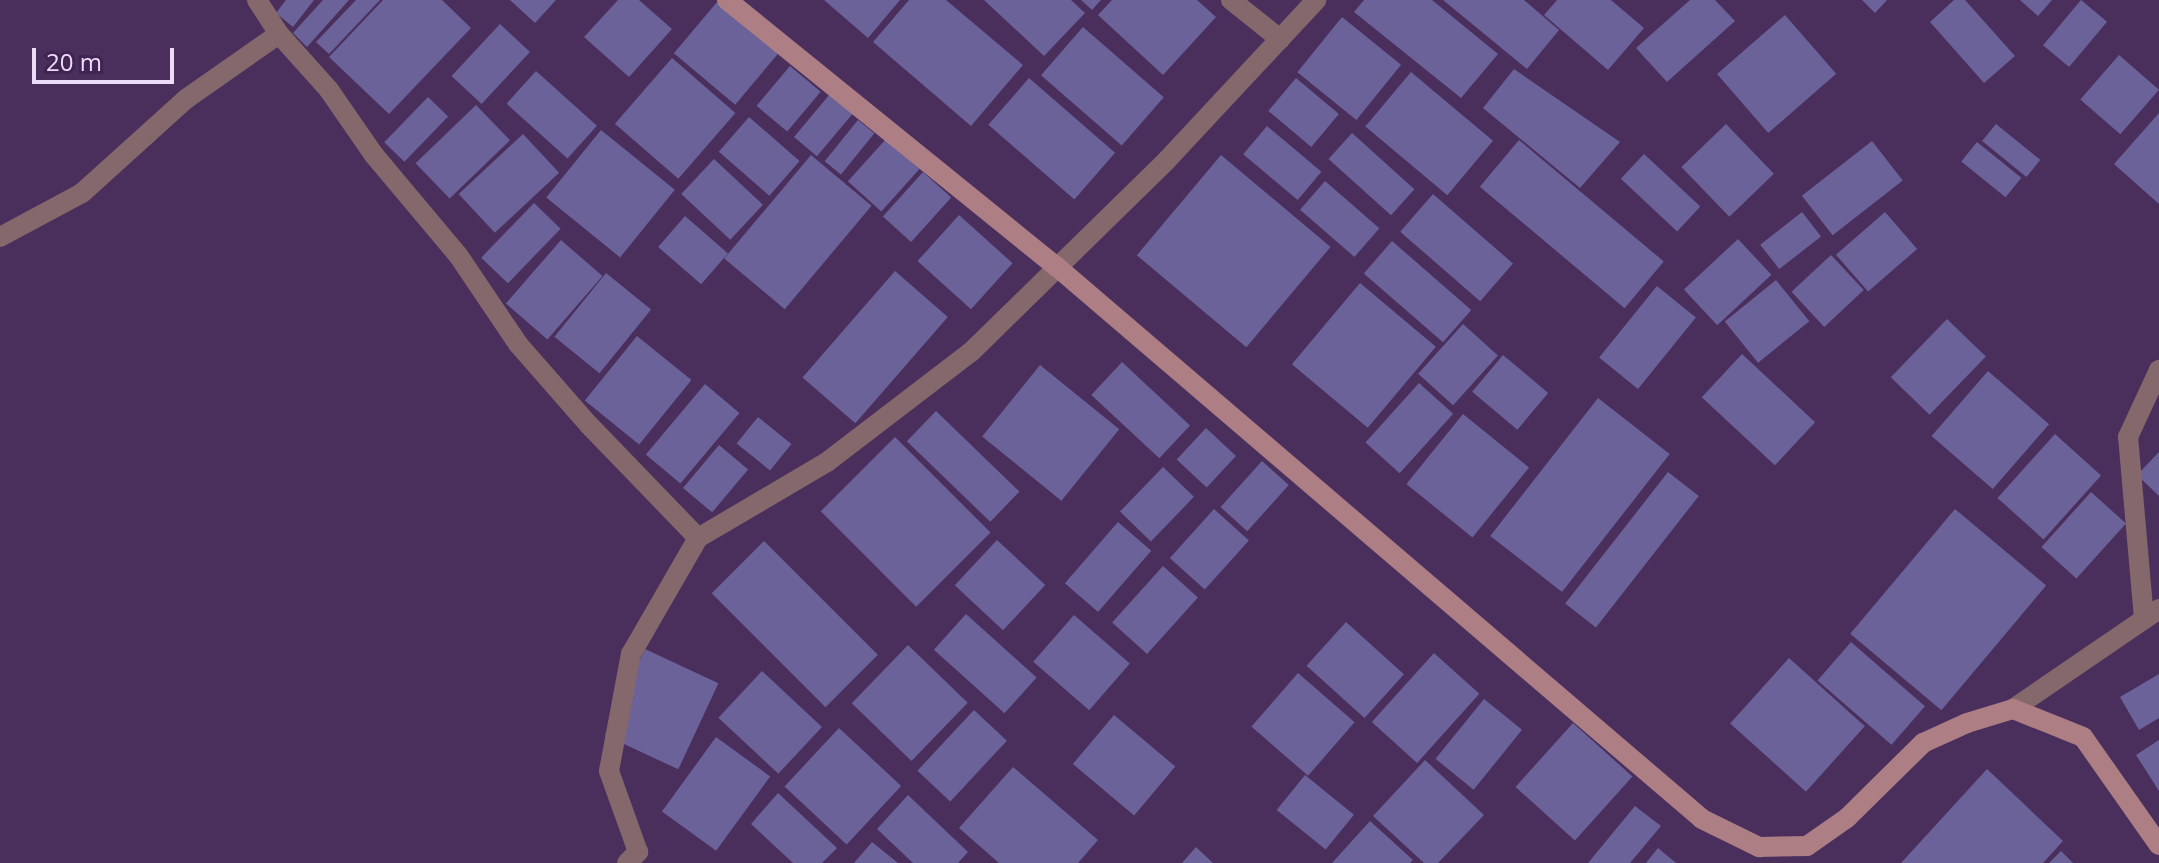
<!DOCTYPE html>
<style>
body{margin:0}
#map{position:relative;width:2159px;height:863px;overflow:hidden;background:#4a2f5d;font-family:"Open Sans",sans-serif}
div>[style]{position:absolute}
.building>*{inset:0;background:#6a6298;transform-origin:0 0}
.street>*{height:20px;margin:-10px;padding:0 10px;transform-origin:10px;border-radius:10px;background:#85686b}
.secondary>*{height:20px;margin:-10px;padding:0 10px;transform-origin:10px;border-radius:10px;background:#ad7f85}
span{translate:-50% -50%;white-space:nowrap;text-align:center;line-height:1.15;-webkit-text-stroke:7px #402452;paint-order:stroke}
.scale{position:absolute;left:32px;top:48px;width:142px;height:36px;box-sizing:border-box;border:4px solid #ecdcf9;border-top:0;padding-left:10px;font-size:24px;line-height:28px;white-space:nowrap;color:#ecdcf9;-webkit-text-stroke:6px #402452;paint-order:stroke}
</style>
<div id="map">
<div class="building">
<div style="clip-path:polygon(286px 0,314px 0,293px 27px,276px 13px)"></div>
<div style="clip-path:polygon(323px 0,349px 0,307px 47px,293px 33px)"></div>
<div style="clip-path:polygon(356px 0,380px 0,329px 54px,316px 42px)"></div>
<div style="clip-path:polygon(383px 0,442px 0,471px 28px,389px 114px,329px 57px)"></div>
<div style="clip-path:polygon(510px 0,556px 0,535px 23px)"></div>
<div style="clip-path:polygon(618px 0,639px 0,672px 29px,629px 77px,584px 37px)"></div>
<div style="clip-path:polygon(824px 0,900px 0,868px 38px)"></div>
<div style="clip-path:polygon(909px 0,946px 0,1023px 65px,971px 126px,873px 42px)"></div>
<div style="clip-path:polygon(984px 0,1071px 0,1085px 13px,1044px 56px)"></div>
<div style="clip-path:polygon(1081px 0,1101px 0,1092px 10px)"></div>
<div style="clip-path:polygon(1112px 0,1197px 0,1216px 17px,1163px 75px,1098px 15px)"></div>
<div style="clip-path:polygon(1364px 0,1432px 0,1498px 54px,1461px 98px,1354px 12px)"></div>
<div style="clip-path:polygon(1443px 0,1524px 0,1559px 30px,1527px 69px)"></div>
<div style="clip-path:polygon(1557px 0,1611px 0,1644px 28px,1608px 70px,1544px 15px)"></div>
<div style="clip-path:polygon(1690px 0,1715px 0,1735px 21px,1667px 82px,1636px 48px)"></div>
<div style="clip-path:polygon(1862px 0,1887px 0,1875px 13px)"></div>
<div style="clip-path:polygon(1954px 0,1965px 0,2015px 56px,1984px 83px,1930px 22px)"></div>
<div style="clip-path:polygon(2020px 0,2052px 0,2038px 16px)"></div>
<div style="left:2081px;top:0;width:34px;height:59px;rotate:40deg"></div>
<div style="left:717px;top:2px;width:80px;height:67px;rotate:40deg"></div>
<div style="left:1785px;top:15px;width:78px;height:90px;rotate:49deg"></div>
<div style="left:1342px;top:17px;width:76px;height:71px;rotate:39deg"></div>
<div style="left:500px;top:24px;width:41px;height:71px;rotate:43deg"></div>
<div style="left:1083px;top:27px;width:107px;height:64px;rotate:41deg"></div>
<div style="left:2119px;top:55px;width:53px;height:59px;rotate:41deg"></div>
<div style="left:672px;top:58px;width:84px;height:87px;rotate:41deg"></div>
<div style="left:790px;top:66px;width:40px;height:52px;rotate:40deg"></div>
<div style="clip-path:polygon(1514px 69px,1620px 142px,1580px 188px,1483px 108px)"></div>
<div style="left:536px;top:71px;width:82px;height:44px;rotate:42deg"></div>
<div style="left:1411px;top:72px;width:107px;height:71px;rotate:40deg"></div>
<div style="left:1029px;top:78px;width:114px;height:62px;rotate:41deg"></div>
<div style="left:1296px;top:78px;width:56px;height:43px;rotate:40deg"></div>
<div style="left:830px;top:94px;width:30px;height:56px;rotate:40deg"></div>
<div style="left:428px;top:97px;width:28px;height:63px;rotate:44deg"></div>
<div style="left:476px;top:105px;width:49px;height:84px;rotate:46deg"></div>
<div style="clip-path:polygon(2159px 113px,2159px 204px,2114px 164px)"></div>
<div style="left:749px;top:117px;width:67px;height:46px;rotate:41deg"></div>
<div style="left:858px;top:120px;width:21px;height:53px;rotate:39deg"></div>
<div style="left:1726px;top:124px;width:69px;height:62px;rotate:46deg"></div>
<div style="left:1996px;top:124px;width:57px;height:22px;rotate:39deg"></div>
<div style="left:1267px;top:126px;width:71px;height:37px;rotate:40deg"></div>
<div style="left:601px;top:130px;width:95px;height:87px;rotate:39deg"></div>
<div style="left:1352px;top:133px;width:84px;height:35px;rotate:42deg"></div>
<div style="left:523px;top:134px;width:53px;height:88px;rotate:47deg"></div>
<div style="left:886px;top:139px;width:45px;height:57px;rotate:42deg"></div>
<div style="left:1519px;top:140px;width:189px;height:61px;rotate:40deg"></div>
<div style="left:1872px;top:141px;width:50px;height:89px;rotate:52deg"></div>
<div style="left:1977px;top:142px;width:57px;height:25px;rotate:39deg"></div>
<div style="left:1644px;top:154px;width:77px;height:34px;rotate:43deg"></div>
<div style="left:811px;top:155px;width:79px;height:135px;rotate:40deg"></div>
<div style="left:1221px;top:155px;width:143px;height:131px;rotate:40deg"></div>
<div style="left:714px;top:159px;width:67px;height:48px;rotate:43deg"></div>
<div style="left:923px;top:172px;width:38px;height:60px;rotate:42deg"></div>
<div style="left:1325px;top:181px;width:72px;height:38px;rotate:41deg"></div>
<div style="left:1433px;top:194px;width:106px;height:50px;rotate:41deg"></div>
<div style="left:534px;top:203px;width:37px;height:76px;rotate:44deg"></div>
<div style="left:1802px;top:212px;width:31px;height:53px;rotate:52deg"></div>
<div style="left:1885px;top:212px;width:49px;height:65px;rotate:49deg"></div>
<div style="left:959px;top:215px;width:72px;height:62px;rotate:42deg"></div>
<div style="left:685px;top:216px;width:57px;height:41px;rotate:41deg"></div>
<div style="left:1738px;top:239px;width:49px;height:74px;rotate:47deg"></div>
<div style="left:561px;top:240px;width:55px;height:84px;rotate:41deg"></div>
<div style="left:1392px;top:241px;width:105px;height:43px;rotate:41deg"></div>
<div style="left:1831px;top:255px;width:48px;height:54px;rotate:47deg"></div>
<div style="left:895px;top:271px;width:70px;height:141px;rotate:41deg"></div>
<div style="left:606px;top:273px;width:58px;height:82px;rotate:39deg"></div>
<div style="left:1776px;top:280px;width:53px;height:66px;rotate:51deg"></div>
<div style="left:1360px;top:283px;width:99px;height:106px;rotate:40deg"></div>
<div style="left:1657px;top:286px;width:50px;height:92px;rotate:39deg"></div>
<div style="left:1947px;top:319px;width:54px;height:81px;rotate:44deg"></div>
<div style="left:1463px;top:324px;width:47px;height:67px;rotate:42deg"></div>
<div style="left:637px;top:336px;width:70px;height:83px;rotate:39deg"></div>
<div style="left:1742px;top:354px;width:100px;height:59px;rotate:43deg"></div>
<div style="left:1503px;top:355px;width:59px;height:48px;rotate:40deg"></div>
<div style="left:1122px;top:362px;width:93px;height:45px;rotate:43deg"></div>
<div style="left:1040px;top:365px;width:102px;height:92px;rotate:39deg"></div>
<div style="left:1988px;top:371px;width:81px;height:86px;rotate:41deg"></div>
<div style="left:1419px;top:383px;width:46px;height:80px;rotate:42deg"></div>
<div style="left:705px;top:384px;width:45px;height:92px;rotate:40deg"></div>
<div style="left:1598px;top:398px;width:91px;height:175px;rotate:38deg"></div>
<div style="left:936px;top:411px;width:116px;height:42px;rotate:44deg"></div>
<div style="left:1463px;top:414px;width:85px;height:90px;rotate:39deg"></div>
<div style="left:758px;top:417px;width:43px;height:34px;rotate:39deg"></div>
<div style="left:1206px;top:428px;width:41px;height:43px;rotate:43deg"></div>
<div style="left:2055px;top:434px;width:62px;height:86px;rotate:42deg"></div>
<div style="left:895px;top:437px;width:135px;height:105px;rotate:45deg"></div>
<div style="left:719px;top:445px;width:38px;height:56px;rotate:40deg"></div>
<div style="clip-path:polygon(2159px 452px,2159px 496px,2137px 475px)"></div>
<div style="left:1262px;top:461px;width:36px;height:62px;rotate:42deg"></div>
<div style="left:1163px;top:467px;width:43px;height:62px;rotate:44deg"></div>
<div style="left:1668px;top:472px;width:39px;height:167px;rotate:38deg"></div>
<div style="left:2091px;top:492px;width:47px;height:74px;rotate:42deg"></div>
<div style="left:1214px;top:509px;width:47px;height:66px;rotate:42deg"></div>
<div style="left:1955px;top:509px;width:119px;height:163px;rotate:40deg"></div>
<div style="left:1118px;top:522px;width:44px;height:81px;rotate:41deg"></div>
<div style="left:997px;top:540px;width:66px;height:62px;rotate:43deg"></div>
<div style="left:764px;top:541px;width:161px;height:74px;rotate:45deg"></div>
<div style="left:1163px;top:566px;width:47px;height:76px;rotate:42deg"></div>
<div style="left:966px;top:614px;width:95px;height:48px;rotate:42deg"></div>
<div style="left:1074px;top:615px;width:74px;height:62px;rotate:41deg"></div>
<div style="left:1346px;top:622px;width:78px;height:59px;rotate:42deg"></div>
<div style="left:1851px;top:642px;width:98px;height:51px;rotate:41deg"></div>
<div style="left:908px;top:645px;width:83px;height:81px;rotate:44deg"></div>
<div style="left:645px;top:649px;width:81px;height:95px;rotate:25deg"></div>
<div style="left:1434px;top:653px;width:61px;height:93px;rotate:42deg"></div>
<div style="left:1789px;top:658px;width:102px;height:88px;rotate:42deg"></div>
<div style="left:762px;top:671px;width:82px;height:64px;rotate:43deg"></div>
<div style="left:1298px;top:673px;width:75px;height:71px;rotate:41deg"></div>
<div style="clip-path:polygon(2159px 674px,2159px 718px,2139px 730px,2120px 697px)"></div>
<div style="left:1484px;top:699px;width:49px;height:77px;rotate:39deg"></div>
<div style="left:974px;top:710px;width:45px;height:83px;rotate:43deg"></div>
<div style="left:1114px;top:715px;width:80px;height:64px;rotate:40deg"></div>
<div style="left:1573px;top:723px;width:80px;height:86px;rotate:42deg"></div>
<div style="left:839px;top:728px;width:85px;height:80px;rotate:43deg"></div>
<div style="left:716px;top:737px;width:67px;height:92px;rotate:36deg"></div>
<div style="clip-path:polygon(2159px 740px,2159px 791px,2136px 755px)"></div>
<div style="clip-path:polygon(1425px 760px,1484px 815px,1438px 863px,1424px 863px,1373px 816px)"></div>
<div style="clip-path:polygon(1013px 767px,1098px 840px,1078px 863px,999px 863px,959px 828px)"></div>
<div style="clip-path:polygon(1987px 769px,2063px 841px,2043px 863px,1901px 863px)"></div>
<div style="left:1305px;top:775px;width:63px;height:45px;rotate:39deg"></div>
<div style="clip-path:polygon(778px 793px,837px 848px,822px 863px,793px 863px,751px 824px)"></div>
<div style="clip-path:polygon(908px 795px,968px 852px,958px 863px,913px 863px,877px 829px)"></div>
<div style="clip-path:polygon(1635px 806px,1661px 826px,1630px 863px,1588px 863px)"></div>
<div style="clip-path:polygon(1370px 821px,1413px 860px,1410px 863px,1332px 863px)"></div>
<div style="clip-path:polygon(872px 842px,898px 863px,854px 863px)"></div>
<div style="clip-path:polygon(1196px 847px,1213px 863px,1182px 863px)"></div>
<div style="clip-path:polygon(1658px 848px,1676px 863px,1646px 863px)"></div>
<div style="clip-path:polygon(2061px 851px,2073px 863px,2049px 863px)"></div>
</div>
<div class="street">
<div style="left:257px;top:0;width:40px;rotate:57.1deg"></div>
<div style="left:279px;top:34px;width:75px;rotate:48.2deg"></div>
<div style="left:329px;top:90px;width:79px;rotate:55.3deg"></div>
<div style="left:374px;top:155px;width:131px;rotate:50deg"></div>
<div style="left:458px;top:255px;width:107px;rotate:56deg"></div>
<div style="left:518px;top:344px;width:108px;rotate:48.8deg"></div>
<div style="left:589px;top:425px;width:157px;rotate:46deg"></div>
<div style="left:698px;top:538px;width:150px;rotate:-30.5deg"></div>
<div style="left:827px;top:462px;width:181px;rotate:-37.4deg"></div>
<div style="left:971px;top:352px;width:274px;rotate:-44.4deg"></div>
<div style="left:1167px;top:160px;width:219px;rotate:-47deg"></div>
<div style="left:1231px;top:0;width:63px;rotate:38.5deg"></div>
<div style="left:0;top:237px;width:93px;rotate:-28.2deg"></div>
<div style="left:82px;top:193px;width:140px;rotate:-42.1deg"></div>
<div style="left:186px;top:99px;width:113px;rotate:-35deg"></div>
<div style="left:2144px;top:619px;width:183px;rotate:-95deg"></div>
<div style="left:2128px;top:437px;width:74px;rotate:-65.2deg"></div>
<div style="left:2013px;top:709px;width:177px;rotate:-34.4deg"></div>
<div style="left:627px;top:863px;width:16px;rotate:-45deg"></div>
<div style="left:638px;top:852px;width:86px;rotate:-109.7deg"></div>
<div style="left:609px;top:771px;width:119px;rotate:-79.4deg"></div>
<div style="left:631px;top:654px;width:134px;rotate:-60deg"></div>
</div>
<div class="secondary">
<div style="left:727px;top:0;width:423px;rotate:39deg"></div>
<div style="left:1056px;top:266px;width:850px;rotate:40.56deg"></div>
<div style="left:1702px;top:819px;width:64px;rotate:26.2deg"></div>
<div style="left:1759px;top:847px;width:48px;rotate:-1.2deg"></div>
<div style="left:1807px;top:846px;width:49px;rotate:-35deg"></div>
<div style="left:1847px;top:818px;width:107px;rotate:-44.6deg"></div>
<div style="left:1923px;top:743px;width:48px;rotate:-24.4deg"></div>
<div style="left:1967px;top:723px;width:48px;rotate:-16.9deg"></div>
<div style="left:2013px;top:709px;width:75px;rotate:21.8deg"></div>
<div style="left:2083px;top:737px;width:132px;rotate:54.9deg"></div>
</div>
<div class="scale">20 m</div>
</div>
